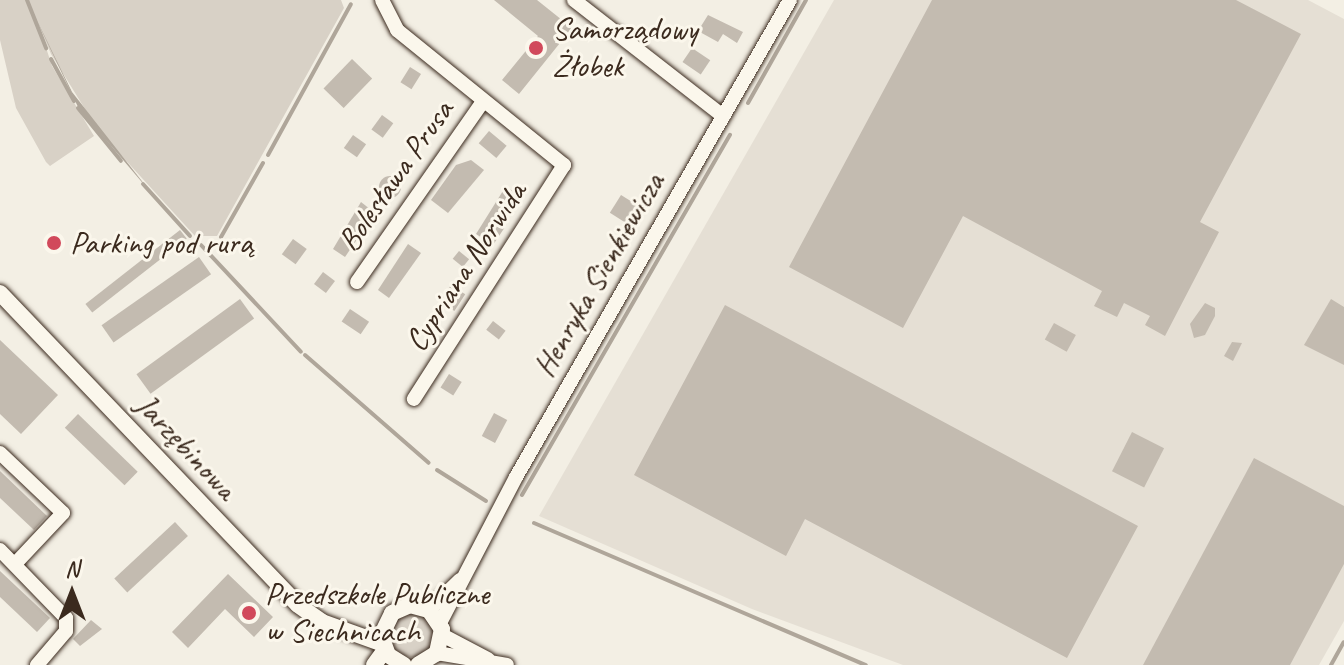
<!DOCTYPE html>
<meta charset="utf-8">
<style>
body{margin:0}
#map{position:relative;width:1344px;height:665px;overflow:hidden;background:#f3efe4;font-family:Caveat,sans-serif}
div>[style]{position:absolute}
.built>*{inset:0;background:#e5dfd4}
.green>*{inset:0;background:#d8d1c6}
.round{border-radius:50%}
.water>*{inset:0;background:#afa69a}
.stream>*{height:4px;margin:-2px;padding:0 2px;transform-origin:2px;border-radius:2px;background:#afa69a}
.building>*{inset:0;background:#c3bbb0;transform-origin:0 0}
.roads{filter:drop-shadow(0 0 2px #3b2a1e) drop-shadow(0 0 2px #3b2a1e)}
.minor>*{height:14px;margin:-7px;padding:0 7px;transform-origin:7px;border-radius:7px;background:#fbf7ec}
.tertiary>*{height:16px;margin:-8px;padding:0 8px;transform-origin:8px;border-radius:8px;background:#fbf7ec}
.dots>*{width:22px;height:22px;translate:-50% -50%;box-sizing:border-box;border:4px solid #fbf7ec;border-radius:50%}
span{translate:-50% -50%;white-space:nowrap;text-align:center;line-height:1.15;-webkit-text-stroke:6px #fbf7ec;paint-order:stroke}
.poi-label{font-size:32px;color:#3b2a1e}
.left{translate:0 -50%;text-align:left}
.street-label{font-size:32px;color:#3b2a1e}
.north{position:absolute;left:32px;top:553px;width:80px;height:80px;-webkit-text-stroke:6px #fbf7ec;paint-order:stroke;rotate:0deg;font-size:22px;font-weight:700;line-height:32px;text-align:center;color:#3b2a1e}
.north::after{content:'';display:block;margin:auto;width:28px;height:36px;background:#3b2a1e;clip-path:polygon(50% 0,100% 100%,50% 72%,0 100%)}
</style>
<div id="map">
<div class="built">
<div style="clip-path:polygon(834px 0,1308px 0,1344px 19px,1344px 621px,1319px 665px,903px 665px,752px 609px,539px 516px)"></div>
</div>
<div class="green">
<div style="clip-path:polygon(0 0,341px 0,344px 8px,217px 236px,195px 236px,98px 130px,51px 54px,37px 20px,52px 66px,94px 136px,50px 166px,46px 162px,16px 108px,0 40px)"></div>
<div class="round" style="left:390px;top:613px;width:44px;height:44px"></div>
</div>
<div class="water">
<div style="clip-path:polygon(27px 0,72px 92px,152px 194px,78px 107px)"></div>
</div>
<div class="stream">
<div style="left:27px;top:0;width:52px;rotate:68.4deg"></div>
<div style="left:51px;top:59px;width:48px;rotate:61.3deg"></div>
<div style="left:748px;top:103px;width:118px;rotate:-60.6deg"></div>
<div style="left:78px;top:108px;width:68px;rotate:50.9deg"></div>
<div style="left:268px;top:155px;width:172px;rotate:-61.2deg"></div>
<div style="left:143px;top:184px;width:70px;rotate:47.9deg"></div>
<div style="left:221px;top:237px;width:85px;rotate:-60.4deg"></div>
<div style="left:201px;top:245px;width:146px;rotate:46.9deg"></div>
<div style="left:305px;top:355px;width:164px;rotate:41.1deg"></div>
<div style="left:437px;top:470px;width:58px;rotate:32.3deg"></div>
<div style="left:522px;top:495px;width:416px;rotate:-60deg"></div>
<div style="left:534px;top:523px;width:361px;rotate:23.2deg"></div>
<div style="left:1331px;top:665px;width:26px;rotate:-61deg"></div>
</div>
<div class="building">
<div style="clip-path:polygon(494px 0,537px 0,572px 28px,519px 94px,502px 80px,538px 36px)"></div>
<div style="clip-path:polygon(932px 0,1236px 0,1301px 34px,1200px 222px,1219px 232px,1165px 336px,1145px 325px,1150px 316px,1124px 303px,1117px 317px,1094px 306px,1102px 291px,963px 216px,903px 328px,789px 267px)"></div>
<div style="clip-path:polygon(708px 15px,743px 32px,737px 43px,723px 34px,718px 42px,698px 31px)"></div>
<div style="left:692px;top:48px;width:22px;height:17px;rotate:34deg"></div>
<div style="left:352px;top:59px;width:28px;height:41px;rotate:44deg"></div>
<div style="left:410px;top:67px;width:13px;height:18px;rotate:32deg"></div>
<div style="left:382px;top:115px;width:14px;height:18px;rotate:36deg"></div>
<div style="left:489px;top:131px;width:23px;height:16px;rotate:40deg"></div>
<div style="left:353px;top:135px;width:16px;height:16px;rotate:35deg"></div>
<div style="clip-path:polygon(471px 160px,484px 170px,448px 213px,431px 200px,456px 165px)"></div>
<div class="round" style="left:379px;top:176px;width:22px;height:22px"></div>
<div style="clip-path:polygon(506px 186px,518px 195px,498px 222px,505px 227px,493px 245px,476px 234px)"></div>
<div style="left:621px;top:195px;width:19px;height:21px;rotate:32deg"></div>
<div style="clip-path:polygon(361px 202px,375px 213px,345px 257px,333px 249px)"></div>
<div style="left:180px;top:230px;width:11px;height:120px;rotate:52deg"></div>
<div style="left:293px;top:239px;width:17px;height:19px;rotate:36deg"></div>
<div style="clip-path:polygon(408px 244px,421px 253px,389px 298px,378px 290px)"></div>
<div style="left:459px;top:251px;width:13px;height:10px;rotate:39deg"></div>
<div style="left:199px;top:257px;width:21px;height:119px;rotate:55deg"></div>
<div style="left:323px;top:272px;width:15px;height:15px;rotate:37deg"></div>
<div style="left:451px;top:285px;width:17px;height:20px;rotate:33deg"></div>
<div style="left:240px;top:299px;width:24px;height:128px;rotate:54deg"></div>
<div style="clip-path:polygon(1331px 299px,1344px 307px,1344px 365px,1304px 345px)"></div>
<div style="clip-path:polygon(1205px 303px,1215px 308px,1215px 316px,1205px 335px,1194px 338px,1190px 324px)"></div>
<div style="clip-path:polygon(725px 305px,1138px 526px,1067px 658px,805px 519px,786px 556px,634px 475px)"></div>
<div style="left:350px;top:309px;width:23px;height:15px;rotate:34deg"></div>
<div style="left:493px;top:321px;width:16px;height:11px;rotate:38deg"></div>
<div style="left:1054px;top:323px;width:25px;height:19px;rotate:29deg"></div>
<div style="clip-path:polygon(0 340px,58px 395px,21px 434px,0 414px)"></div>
<div style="clip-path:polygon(1232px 342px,1242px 343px,1233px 361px,1224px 356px)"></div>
<div style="left:449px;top:374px;width:15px;height:16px;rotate:32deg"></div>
<div style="left:494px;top:413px;width:15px;height:26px;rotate:28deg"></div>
<div style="left:78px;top:414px;width:83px;height:19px;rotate:44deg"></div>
<div style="left:1132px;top:432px;width:36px;height:44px;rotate:27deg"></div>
<div style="clip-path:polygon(1254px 458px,1344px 506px,1344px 564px,1290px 665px,1143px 665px)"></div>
<div style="clip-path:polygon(0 471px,47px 516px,34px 530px,0 498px)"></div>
<div style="left:175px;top:522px;width:19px;height:83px;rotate:47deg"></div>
<div style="clip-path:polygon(0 571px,50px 618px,37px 632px,0 597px)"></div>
<div style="clip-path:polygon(228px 574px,273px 617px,254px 637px,225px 609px,188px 648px,172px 632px)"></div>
<div style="clip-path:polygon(91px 620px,102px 629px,80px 646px,73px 639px)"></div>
</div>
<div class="roads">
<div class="minor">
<div style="left:382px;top:0;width:34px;rotate:63deg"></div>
<div style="left:397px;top:30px;width:215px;rotate:39deg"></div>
<div style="left:564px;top:165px;width:278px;rotate:122.7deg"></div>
<div style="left:574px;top:0;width:189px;rotate:37.9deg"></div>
<div style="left:357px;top:282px;width:218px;rotate:-55.1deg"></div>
<div style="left:0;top:453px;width:87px;rotate:43.6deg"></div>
<div style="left:63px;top:513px;width:70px;rotate:133.3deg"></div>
<div style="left:0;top:550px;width:95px;rotate:45.9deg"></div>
<div style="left:66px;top:618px;width:13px;rotate:90deg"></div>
<div style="left:66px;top:631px;width:45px;rotate:130.5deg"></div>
<div style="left:429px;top:610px;width:43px;rotate:-44.1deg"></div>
<div style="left:440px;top:623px;width:165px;rotate:-62.5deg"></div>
<div style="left:516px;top:477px;width:550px;rotate:-60.13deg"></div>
<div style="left:442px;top:635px;width:52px;rotate:27.6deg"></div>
<div style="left:437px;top:653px;width:71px;rotate:9.7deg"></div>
</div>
<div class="tertiary">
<div style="left:0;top:293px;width:431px;rotate:46.3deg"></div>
<div style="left:298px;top:605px;width:29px;rotate:35deg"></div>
<div style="left:322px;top:622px;width:65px;rotate:19.8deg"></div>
<div style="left:374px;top:665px;width:19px;rotate:-54deg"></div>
<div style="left:404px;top:665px;width:19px;rotate:-148deg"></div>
<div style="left:388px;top:655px;width:20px;rotate:-110deg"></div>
<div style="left:381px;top:636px;width:25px;rotate:-64deg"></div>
<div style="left:392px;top:613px;width:20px;rotate:-24deg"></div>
<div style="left:410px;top:605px;width:20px;rotate:15deg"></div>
<div style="left:429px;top:610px;width:23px;rotate:56deg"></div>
<div style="left:442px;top:629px;width:25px;rotate:102deg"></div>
<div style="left:437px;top:653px;width:22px;rotate:148deg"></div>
</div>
</div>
<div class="dots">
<div style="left:536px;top:48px;background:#d1495b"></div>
<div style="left:54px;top:243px;background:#d1495b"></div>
<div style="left:249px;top:613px;background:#d1495b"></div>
</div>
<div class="poi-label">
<span class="left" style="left:552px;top:48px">Samorządowy<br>Żłobek</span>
<span class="left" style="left:70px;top:243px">Parking pod rurą</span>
<span class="left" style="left:265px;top:613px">Przedszkole Publiczne<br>w Siechnicach</span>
</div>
<div class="street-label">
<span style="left:396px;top:176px;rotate:-55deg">Bolesława Prusa</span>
<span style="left:466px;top:267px;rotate:-57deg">Cypriana Norwida</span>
<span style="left:599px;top:275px;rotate:-60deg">Henryka Sienkiewicza</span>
<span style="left:186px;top:447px;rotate:47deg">Jarzębinowa</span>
</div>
<div class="north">N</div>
</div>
